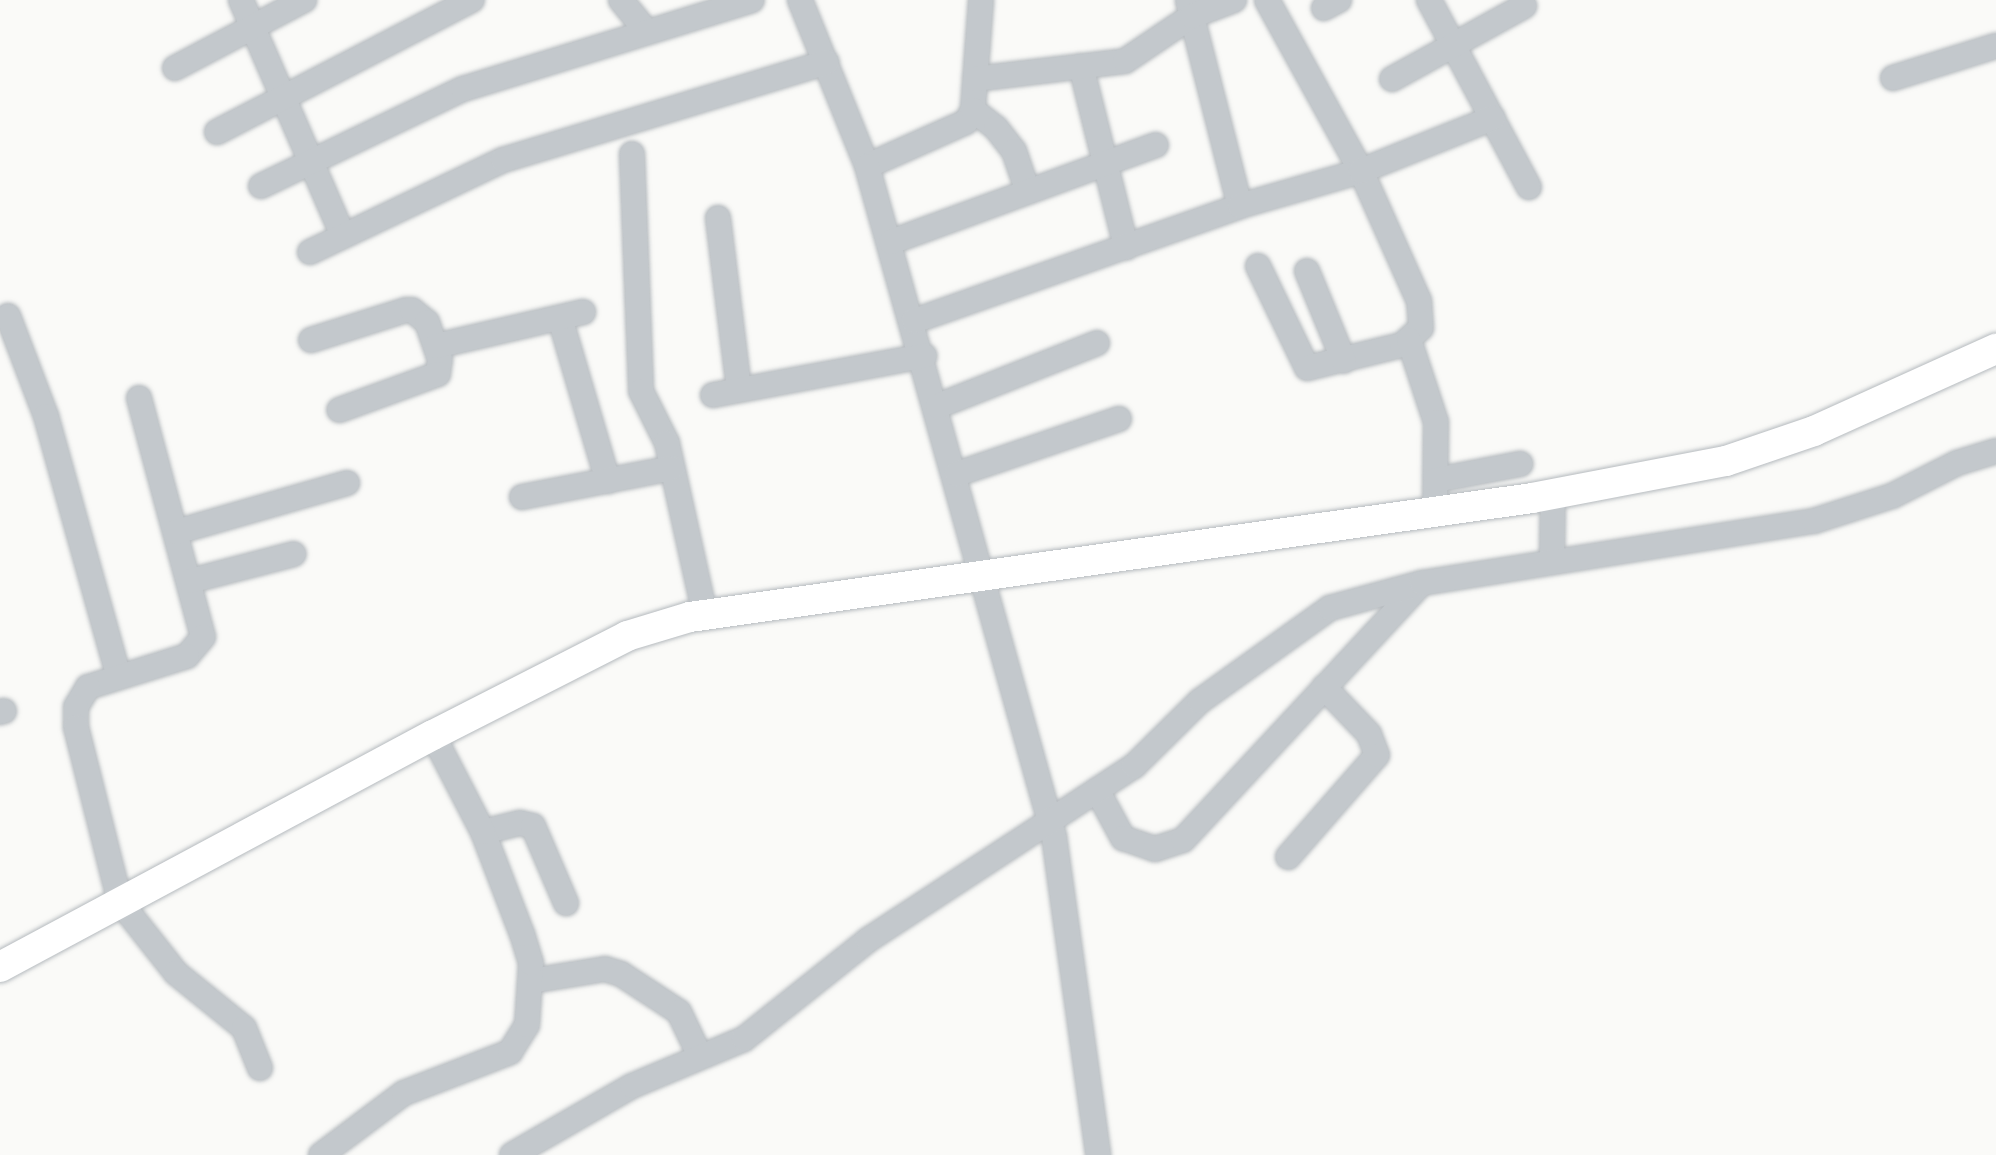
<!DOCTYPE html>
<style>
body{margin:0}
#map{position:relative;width:1996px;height:1155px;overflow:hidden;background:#fafaf8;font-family:"Asap Condensed",sans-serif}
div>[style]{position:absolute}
.roads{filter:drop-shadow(0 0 2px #b5babe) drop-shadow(0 0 2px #b5babe)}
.minor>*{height:24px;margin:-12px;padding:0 12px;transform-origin:12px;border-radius:12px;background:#c3c8cc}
.major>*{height:30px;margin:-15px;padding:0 15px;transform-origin:15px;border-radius:15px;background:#fff}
span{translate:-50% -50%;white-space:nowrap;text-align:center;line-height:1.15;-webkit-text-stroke:7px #fff;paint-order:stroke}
</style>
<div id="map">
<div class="roads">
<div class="minor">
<div style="left:241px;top:0;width:257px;rotate:66.6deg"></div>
<div style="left:621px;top:0;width:41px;rotate:50.9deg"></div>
<div style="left:800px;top:0;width:179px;rotate:68deg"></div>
<div style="left:981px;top:0;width:110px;rotate:94.2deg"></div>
<div style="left:973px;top:110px;width:14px;rotate:120deg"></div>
<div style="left:966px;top:122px;width:108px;rotate:156deg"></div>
<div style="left:867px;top:166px;width:696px;rotate:74.41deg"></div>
<div style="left:1054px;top:836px;width:322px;rotate:82.1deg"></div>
<div style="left:1429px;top:0;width:212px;rotate:61.9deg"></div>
<div style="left:1188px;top:1px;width:211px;rotate:75.8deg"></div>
<div style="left:1324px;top:8px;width:17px;rotate:-28deg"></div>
<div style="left:1081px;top:66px;width:187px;rotate:76deg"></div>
<div style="left:175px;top:68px;width:146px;rotate:-27.8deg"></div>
<div style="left:1893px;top:78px;width:108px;rotate:-17.3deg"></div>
<div style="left:975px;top:79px;width:151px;rotate:-6.8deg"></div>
<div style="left:1125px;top:61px;width:81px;rotate:-33.9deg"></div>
<div style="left:1192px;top:16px;width:45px;rotate:-20.9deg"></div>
<div style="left:1392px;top:79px;width:151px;rotate:-28.9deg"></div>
<div style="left:973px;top:110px;width:29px;rotate:38deg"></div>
<div style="left:996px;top:128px;width:29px;rotate:52deg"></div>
<div style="left:1014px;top:151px;width:43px;rotate:71.1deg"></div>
<div style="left:217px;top:132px;width:287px;rotate:-27.4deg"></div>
<div style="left:632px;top:154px;width:237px;rotate:87.8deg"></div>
<div style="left:641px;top:391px;width:58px;rotate:63.4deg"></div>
<div style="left:667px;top:443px;width:176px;rotate:77.5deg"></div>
<div style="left:261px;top:186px;width:224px;rotate:-25.7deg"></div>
<div style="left:463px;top:89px;width:302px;rotate:-17.1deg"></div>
<div style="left:718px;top:218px;width:173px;rotate:83deg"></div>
<div style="left:891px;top:242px;width:282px;rotate:-20.1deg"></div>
<div style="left:310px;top:252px;width:214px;rotate:-25.5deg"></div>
<div style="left:503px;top:160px;width:338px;rotate:-16.8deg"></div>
<div style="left:1258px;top:266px;width:113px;rotate:64.3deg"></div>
<div style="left:1307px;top:368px;width:98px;rotate:-13.6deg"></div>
<div style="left:1402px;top:345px;width:25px;rotate:-42deg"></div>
<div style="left:1421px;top:328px;width:27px;rotate:-94deg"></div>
<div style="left:1419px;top:301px;width:142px;rotate:-114deg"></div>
<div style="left:1361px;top:171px;width:195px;rotate:-118.8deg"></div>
<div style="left:1307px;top:271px;width:97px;rotate:67.7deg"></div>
<div style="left:8px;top:316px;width:107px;rotate:69.2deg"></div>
<div style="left:46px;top:416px;width:271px;rotate:74.4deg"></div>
<div style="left:560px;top:318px;width:170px;rotate:73.6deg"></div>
<div style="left:914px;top:321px;width:346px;rotate:-19.4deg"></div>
<div style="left:1240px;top:206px;width:126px;rotate:-16.1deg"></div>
<div style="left:1361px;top:171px;width:142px;rotate:-21.9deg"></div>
<div style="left:311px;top:340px;width:100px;rotate:-17.5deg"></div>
<div style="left:406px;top:310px;width:6px"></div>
<div style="left:412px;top:310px;width:19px;rotate:39deg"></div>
<div style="left:427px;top:322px;width:39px;rotate:71deg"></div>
<div style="left:440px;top:359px;width:15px;rotate:98deg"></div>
<div style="left:438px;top:374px;width:105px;rotate:160deg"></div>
<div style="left:1409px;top:340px;width:86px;rotate:71.8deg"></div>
<div style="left:1436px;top:422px;width:89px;rotate:90.6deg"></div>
<div style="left:436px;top:346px;width:151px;rotate:-13deg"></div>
<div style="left:713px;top:395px;width:215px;rotate:-10.5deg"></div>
<div style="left:139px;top:398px;width:247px;rotate:75deg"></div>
<div style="left:203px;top:637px;width:25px;rotate:130deg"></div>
<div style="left:187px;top:656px;width:104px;rotate:162.6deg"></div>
<div style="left:88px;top:687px;width:23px;rotate:121deg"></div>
<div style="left:76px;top:707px;width:20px;rotate:90deg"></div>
<div style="left:76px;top:727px;width:180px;rotate:75.9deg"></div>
<div style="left:120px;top:902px;width:90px;rotate:51.7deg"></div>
<div style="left:176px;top:973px;width:87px;rotate:39deg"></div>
<div style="left:244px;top:1028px;width:43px;rotate:68.2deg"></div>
<div style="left:938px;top:406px;width:171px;rotate:-21.6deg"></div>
<div style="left:957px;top:474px;width:171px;rotate:-18.8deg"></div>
<div style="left:1436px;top:480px;width:86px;rotate:-10.8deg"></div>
<div style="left:522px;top:497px;width:153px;rotate:-10.9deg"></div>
<div style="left:176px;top:532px;width:178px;rotate:-16deg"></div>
<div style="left:1552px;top:555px;width:61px;rotate:-89.1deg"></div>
<div style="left:190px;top:581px;width:107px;rotate:-14.6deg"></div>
<div style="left:0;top:712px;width:4px;rotate:-14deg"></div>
<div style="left:1097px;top:790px;width:55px;rotate:61.6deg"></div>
<div style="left:1123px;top:838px;width:34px;rotate:19deg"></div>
<div style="left:1155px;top:849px;width:29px;rotate:-18deg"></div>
<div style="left:1183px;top:840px;width:351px;rotate:-47.1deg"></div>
<div style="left:483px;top:832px;width:38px;rotate:-14deg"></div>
<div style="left:520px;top:823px;width:13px;rotate:13deg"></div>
<div style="left:533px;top:826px;width:84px;rotate:66.8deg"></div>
<div style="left:1288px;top:857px;width:135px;rotate:-48.9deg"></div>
<div style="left:1377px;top:755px;width:22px;rotate:-111deg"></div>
<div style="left:1369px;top:734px;width:65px;rotate:-133.8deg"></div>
<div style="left:531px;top:981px;width:75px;rotate:-9.2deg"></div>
<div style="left:605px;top:969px;width:17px;rotate:17deg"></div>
<div style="left:621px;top:974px;width:69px;rotate:33.2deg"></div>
<div style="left:679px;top:1012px;width:49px;rotate:64.5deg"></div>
<div style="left:321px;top:1155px;width:104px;rotate:-36.8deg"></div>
<div style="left:404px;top:1093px;width:114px;rotate:-21.1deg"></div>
<div style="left:510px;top:1052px;width:32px;rotate:-58deg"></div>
<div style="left:527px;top:1025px;width:62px;rotate:-86.3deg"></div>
<div style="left:531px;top:963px;width:30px;rotate:-107deg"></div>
<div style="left:522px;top:934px;width:109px;rotate:-110.9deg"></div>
<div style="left:483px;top:832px;width:109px;rotate:-117.3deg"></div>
<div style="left:512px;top:1155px;width:138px;rotate:-29.9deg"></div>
<div style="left:632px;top:1086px;width:121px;rotate:-22.8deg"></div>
<div style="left:744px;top:1039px;width:159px;rotate:-38.6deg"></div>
<div style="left:868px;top:940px;width:318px;rotate:-33.2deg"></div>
<div style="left:1134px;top:766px;width:93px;rotate:-44.6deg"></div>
<div style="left:1200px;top:701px;width:160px;rotate:-35.6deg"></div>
<div style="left:1330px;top:608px;width:95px;rotate:-15.2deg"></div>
<div style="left:1422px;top:583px;width:397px;rotate:-9deg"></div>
<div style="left:1814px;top:521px;width:82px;rotate:-17.8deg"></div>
<div style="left:1892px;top:496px;width:73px;rotate:-26.9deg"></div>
<div style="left:1957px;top:463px;width:41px;rotate:-17.1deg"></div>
</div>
<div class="major">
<div style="left:0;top:967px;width:491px;rotate:-28.2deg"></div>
<div style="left:433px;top:735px;width:218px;rotate:-27deg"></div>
<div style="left:627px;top:636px;width:66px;rotate:-16.8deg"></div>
<div style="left:690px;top:617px;width:850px;rotate:-8.04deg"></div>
<div style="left:1532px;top:498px;width:197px;rotate:-10.8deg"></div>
<div style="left:1726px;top:461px;width:93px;rotate:-18.8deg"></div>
<div style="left:1814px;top:431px;width:200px;rotate:-24.3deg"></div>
</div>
</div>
</div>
